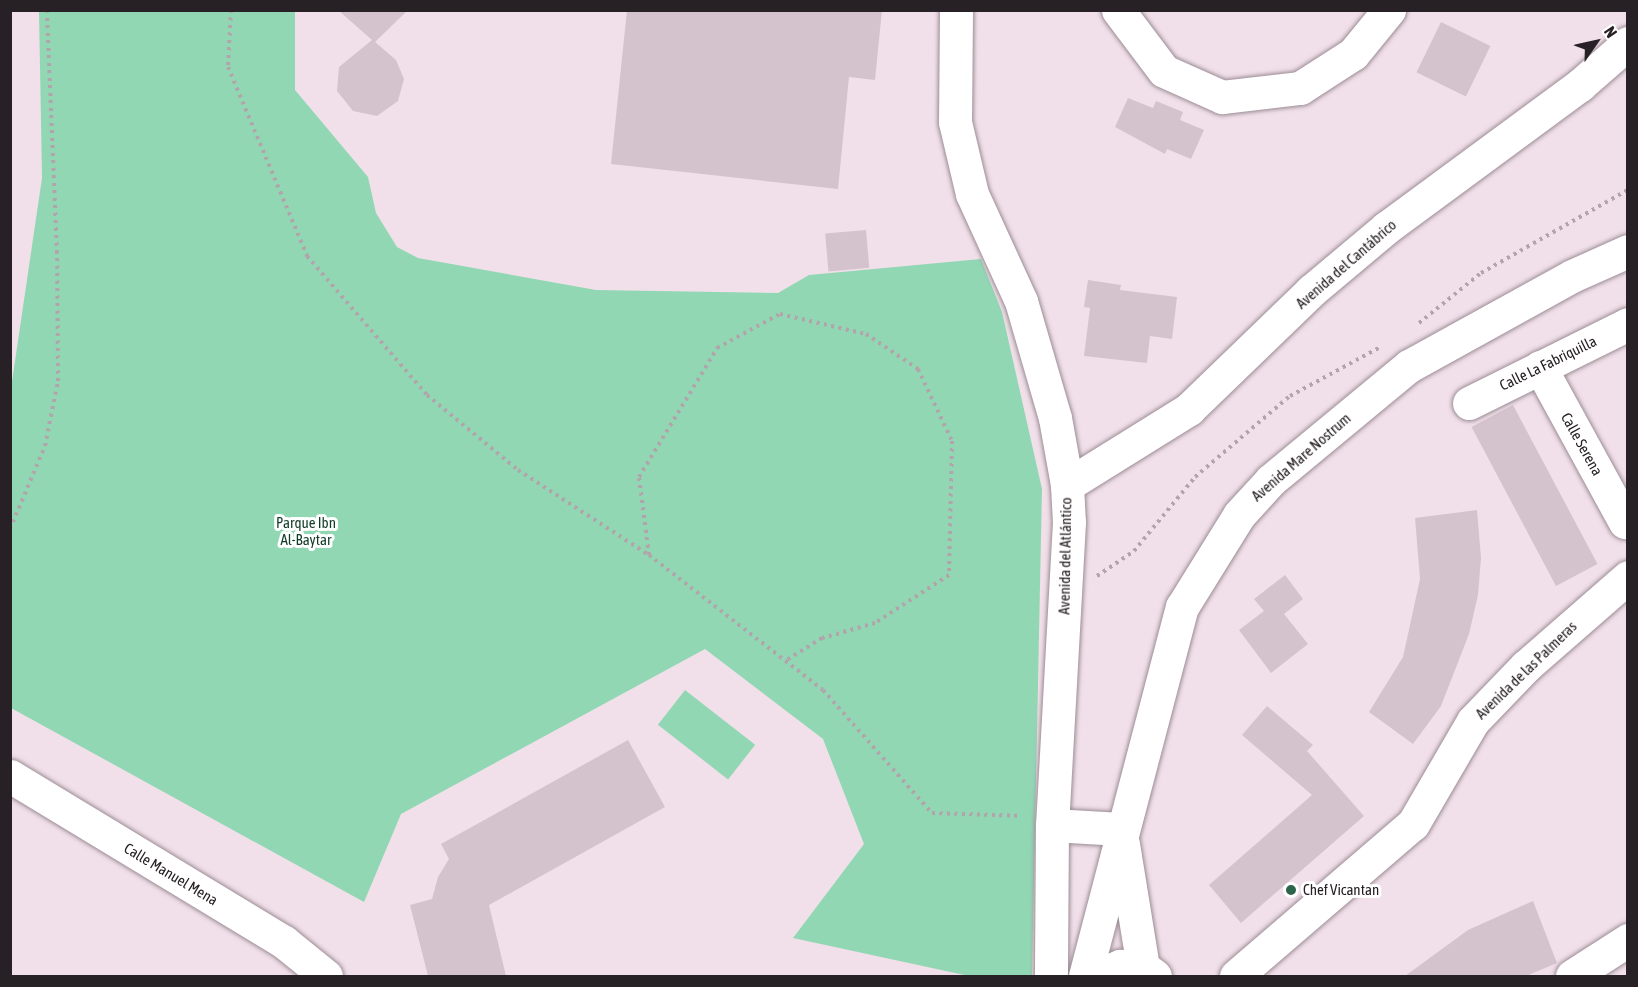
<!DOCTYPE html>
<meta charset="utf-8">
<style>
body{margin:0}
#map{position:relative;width:1638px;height:987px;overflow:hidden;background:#f1e0e9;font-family:"Asap Condensed",sans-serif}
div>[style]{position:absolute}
.green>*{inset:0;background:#92d7b4;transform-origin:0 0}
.building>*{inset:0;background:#d4c3cc;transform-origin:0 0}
.path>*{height:4px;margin-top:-2px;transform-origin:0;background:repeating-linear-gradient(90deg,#b2a4ab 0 3px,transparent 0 7.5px)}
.roads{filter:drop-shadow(0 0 2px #9c8c95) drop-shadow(0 0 2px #9c8c95)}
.minor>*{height:33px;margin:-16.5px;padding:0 16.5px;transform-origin:16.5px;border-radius:16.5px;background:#fff}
.tertiary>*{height:33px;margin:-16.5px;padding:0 16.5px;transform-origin:16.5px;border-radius:16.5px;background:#fff}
.dots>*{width:16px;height:16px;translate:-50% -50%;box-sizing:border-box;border:3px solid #fff;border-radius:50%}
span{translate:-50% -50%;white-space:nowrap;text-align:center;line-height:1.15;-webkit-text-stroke:6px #fff;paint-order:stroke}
.street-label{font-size:15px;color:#272024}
.park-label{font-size:15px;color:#123c2a}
.poi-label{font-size:15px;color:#272024}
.left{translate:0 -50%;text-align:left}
.frame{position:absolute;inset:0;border:12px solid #272024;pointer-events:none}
.north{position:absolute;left:1566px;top:12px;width:60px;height:60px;-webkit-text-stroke:4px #fff;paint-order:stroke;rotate:56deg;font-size:16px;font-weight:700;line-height:24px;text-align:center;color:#272024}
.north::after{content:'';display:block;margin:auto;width:21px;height:27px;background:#272024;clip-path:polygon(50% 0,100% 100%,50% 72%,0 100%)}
</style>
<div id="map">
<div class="green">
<div style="clip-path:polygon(39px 11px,295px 11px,295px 90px,368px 177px,376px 213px,397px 247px,418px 258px,596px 290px,778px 293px,809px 275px,981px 259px,1002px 312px,1042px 489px,1032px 976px,969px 976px,793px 938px,864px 844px,823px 739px,705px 649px,401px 814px,364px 902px,11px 708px,10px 395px,42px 178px)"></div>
<div style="left:685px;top:690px;width:89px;height:44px;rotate:38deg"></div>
</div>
<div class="building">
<div style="clip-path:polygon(338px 10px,408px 10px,375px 42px,396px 60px,404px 79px,398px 101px,377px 116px,353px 111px,337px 91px,339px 67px,372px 40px)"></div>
<div style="clip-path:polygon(627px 10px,882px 10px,875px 80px,849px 77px,838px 189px,611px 164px)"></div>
<div style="left:1441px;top:22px;width:55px;height:56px;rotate:26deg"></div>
<div style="clip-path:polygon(1128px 98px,1153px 108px,1156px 101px,1183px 112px,1180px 120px,1204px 130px,1191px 159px,1167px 149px,1165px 154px,1115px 127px)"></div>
<div style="left:866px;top:230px;width:38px;height:41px;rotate:85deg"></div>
<div style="clip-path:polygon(1088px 280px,1121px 285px,1120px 290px,1177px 297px,1172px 339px,1150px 336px,1147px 363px,1084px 356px,1090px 308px,1084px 307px)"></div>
<div style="left:1513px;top:405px;width:180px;height:47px;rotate:62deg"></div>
<div style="clip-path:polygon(1477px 510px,1481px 558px,1478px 595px,1469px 634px,1441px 706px,1413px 744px,1369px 712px,1403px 657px,1420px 579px,1415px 518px)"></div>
<div style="clip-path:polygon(1285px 575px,1303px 599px,1284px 614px,1308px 644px,1271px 673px,1239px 630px,1264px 611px,1254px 599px)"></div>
<div style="clip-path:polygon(1267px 706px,1313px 745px,1307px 751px,1364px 816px,1241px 923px,1209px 885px,1312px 795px,1242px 735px)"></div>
<div style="clip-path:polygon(628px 740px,665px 807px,489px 905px,506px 976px,428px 976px,410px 905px,432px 899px,438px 877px,449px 859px,441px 844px)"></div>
<div style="clip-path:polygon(1533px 901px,1557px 963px,1526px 976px,1405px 976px,1468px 930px)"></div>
</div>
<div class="path">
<div style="left:231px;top:10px;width:57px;rotate:93deg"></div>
<div style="left:228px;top:67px;width:205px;rotate:67.3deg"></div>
<div style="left:307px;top:256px;width:184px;rotate:49.2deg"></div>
<div style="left:427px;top:395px;width:118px;rotate:39.5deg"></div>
<div style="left:518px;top:470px;width:156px;rotate:33deg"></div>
<div style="left:649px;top:555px;width:220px;rotate:37.8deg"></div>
<div style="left:823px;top:690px;width:164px;rotate:48.5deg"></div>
<div style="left:932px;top:813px;width:89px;rotate:1.9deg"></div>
<div style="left:1419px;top:323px;width:80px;rotate:-38.9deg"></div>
<div style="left:1481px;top:273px;width:169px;rotate:-29.5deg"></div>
<div style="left:10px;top:529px;width:90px;rotate:-67.1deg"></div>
<div style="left:45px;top:446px;width:66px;rotate:-78.7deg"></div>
<div style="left:58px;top:381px;width:128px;rotate:-90.4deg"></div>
<div style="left:57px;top:253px;width:243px;rotate:-92.4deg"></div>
<div style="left:649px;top:555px;width:79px;rotate:-97.3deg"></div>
<div style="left:639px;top:477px;width:151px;rotate:-58.8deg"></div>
<div style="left:717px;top:348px;width:72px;rotate:-28.4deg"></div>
<div style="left:780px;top:314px;width:88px;rotate:13.1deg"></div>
<div style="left:866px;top:334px;width:63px;rotate:33.9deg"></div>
<div style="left:918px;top:369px;width:80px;rotate:64.7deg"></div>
<div style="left:952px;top:441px;width:134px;rotate:91.3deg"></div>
<div style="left:949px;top:575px;width:88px;rotate:147deg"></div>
<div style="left:875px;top:623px;width:55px;rotate:164.2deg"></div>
<div style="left:822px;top:638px;width:44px;rotate:148.1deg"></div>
<div style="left:1097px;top:576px;width:45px;rotate:-34deg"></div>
<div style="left:1134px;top:551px;width:96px;rotate:-50.5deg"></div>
<div style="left:1195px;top:477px;width:125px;rotate:-40.5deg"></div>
<div style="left:1290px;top:396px;width:105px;rotate:-28.5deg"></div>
</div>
<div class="roads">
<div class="minor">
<div style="left:956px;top:10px;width:112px;rotate:90.5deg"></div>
<div style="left:955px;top:122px;width:74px;rotate:76.7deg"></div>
<div style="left:972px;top:194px;width:118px;rotate:65.4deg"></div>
<div style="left:1021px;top:301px;width:122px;rotate:73.8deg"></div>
<div style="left:1055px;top:418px;width:68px;rotate:79.8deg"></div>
<div style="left:1067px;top:485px;width:37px;rotate:87deg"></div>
<div style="left:1069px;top:522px;width:303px;rotate:93.2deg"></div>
<div style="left:1052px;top:825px;width:151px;rotate:90.4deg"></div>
<div style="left:1118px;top:10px;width:76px;rotate:53deg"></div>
<div style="left:1164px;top:71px;width:64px;rotate:24.1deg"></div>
<div style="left:1222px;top:97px;width:79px;rotate:-6.6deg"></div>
<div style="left:1300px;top:88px;width:63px;rotate:-32.7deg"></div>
<div style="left:1353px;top:54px;width:57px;rotate:-50.7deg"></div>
<div style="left:1540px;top:367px;width:177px;rotate:61.3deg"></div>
<div style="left:1469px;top:403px;width:178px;rotate:-26.4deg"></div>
<div style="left:1067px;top:485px;width:144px;rotate:-31.9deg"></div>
<div style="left:1189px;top:409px;width:170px;rotate:-44deg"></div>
<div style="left:1311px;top:291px;width:98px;rotate:-40deg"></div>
<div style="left:1386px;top:228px;width:241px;rotate:-36.4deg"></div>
<div style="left:1580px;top:85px;width:64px;rotate:-41.2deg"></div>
<div style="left:10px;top:776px;width:320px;rotate:31.2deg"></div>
<div style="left:284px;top:942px;width:54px;rotate:39deg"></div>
<div style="left:1052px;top:825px;width:69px;rotate:3.3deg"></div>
<div style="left:1572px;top:976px;width:67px;rotate:-32.7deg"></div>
</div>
<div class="tertiary">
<div style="left:1123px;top:844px;width:125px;rotate:80.8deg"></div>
<div style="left:1085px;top:976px;width:382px;rotate:-75.3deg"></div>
<div style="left:1182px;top:607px;width:108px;rotate:-58.2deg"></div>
<div style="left:1239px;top:515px;width:47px;rotate:-47.6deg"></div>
<div style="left:1271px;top:480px;width:179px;rotate:-39.6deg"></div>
<div style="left:1409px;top:366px;width:186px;rotate:-28.9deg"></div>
<div style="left:1572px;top:276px;width:61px;rotate:-24.1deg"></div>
<div style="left:1096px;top:976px;width:26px;rotate:-23deg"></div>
<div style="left:1120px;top:966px;width:23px;rotate:2deg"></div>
<div style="left:1143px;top:967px;width:15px;rotate:37deg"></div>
<div style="left:1236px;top:976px;width:233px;rotate:-40.7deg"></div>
<div style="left:1413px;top:824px;width:119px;rotate:-59.8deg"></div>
<div style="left:1473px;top:721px;width:76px;rotate:-46.1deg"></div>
<div style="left:1526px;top:666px;width:135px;rotate:-41.1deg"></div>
</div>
</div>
<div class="dots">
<div style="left:1291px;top:890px;background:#2c634a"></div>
</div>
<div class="street-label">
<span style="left:1346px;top:264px;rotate:-41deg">Avenida del Cantábrico</span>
<span style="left:1548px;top:363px;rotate:-26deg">Calle La Fabriquilla</span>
<span style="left:1582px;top:444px;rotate:61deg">Calle Serena</span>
<span style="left:1301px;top:457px;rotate:-41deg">Avenida Mare Nostrum</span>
<span style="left:1065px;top:556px;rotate:-89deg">Avenida del Atlántico</span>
<span style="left:1526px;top:670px;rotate:-44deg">Avenida de las Palmeras</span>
<span style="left:171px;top:874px;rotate:31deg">Calle Manuel Mena</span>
</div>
<div class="park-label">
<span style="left:306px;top:531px">Parque Ibn<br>Al-Baytar</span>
</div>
<div class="poi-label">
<span class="left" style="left:1303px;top:890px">Chef Vicantan</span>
</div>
<div class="frame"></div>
<div class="north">N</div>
</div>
